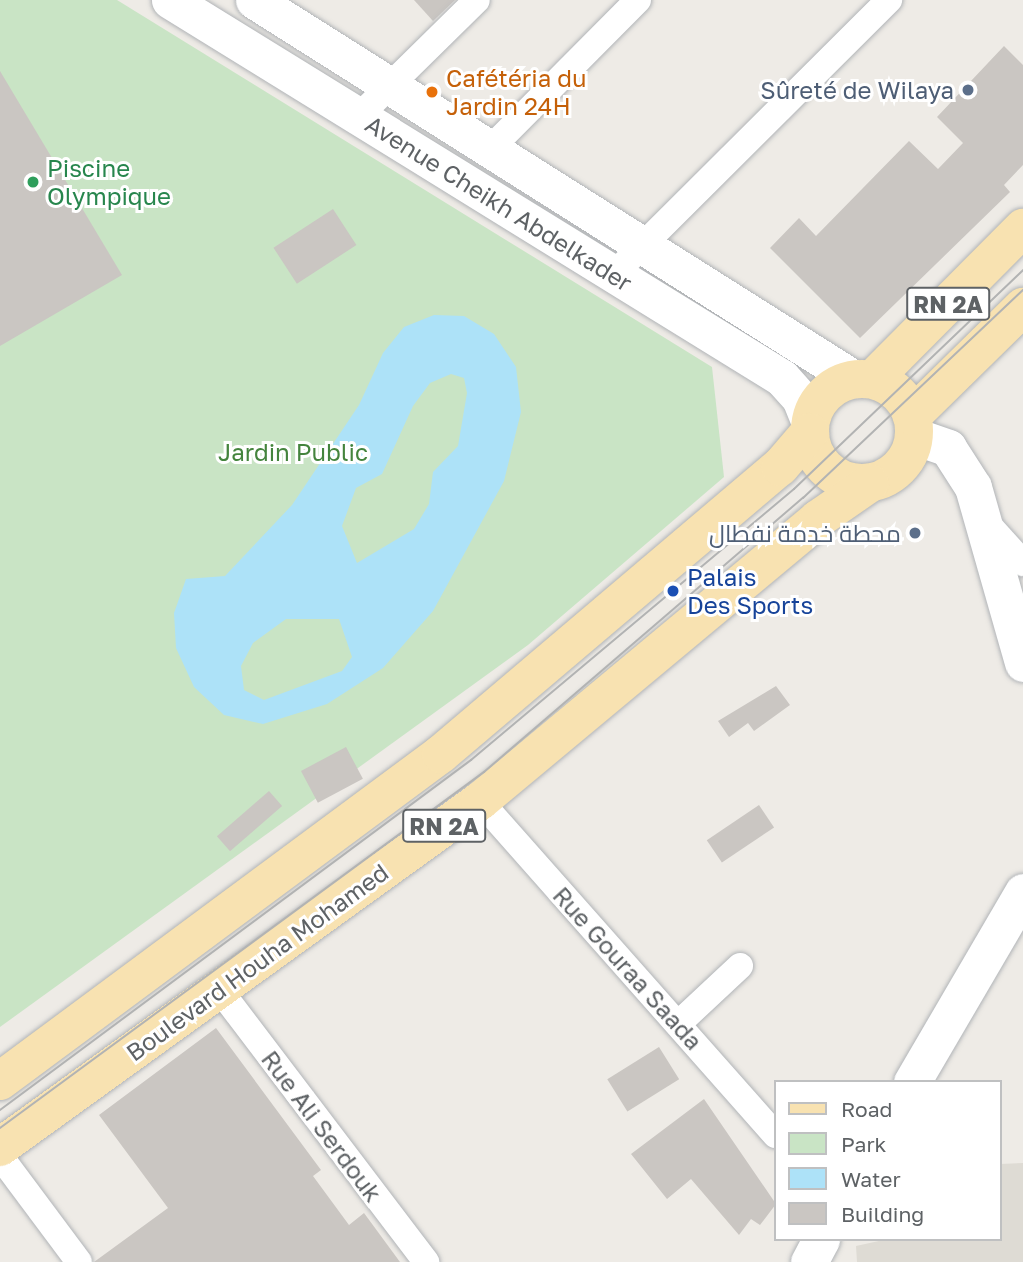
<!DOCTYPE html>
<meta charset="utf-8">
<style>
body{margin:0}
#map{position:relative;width:1023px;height:1262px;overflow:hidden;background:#eeebe6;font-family:"Golos Text",Cairo,sans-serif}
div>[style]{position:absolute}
.education>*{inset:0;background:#dedbd4}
.green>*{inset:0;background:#c9e4c5}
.water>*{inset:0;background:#ade2f8}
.building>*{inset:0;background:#cac6c2;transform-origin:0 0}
.roads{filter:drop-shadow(0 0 2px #b1b4b7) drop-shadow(0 0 2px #b1b4b7)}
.street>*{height:26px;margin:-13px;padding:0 13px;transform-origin:13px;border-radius:13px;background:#fff}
.secondary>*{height:37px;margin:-18.5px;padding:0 18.5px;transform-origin:18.5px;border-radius:18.5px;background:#fff}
.primary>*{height:38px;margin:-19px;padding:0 19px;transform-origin:19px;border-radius:19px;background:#f8e2b1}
.primary>.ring{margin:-19px;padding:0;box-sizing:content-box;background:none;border:38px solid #f8e2b1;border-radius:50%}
.tram>*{height:2px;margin:-1px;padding:0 1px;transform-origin:1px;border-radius:1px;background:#b2b3b3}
.dots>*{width:19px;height:19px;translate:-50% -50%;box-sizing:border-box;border:4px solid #fff;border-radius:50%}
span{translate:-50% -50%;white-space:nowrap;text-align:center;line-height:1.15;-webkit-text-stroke:6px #fff;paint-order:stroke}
.shield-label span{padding:2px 5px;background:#fff;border:2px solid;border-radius:5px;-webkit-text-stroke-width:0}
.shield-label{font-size:23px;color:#5e6265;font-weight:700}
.food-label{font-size:24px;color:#c56008}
.left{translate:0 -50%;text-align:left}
.service-label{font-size:24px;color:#4e5e75}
.right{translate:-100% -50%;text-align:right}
.leisure-label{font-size:24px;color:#27864d}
.street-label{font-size:24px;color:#5e6265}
.park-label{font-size:24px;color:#44843d}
.transit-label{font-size:24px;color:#164399}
.legend{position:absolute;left:774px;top:1080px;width:228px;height:161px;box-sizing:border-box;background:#fff;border:2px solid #bfc0c1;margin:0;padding:9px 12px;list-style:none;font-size:21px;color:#5e6265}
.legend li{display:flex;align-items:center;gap:14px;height:35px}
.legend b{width:35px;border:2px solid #bfc0c1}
</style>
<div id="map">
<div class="education">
<div style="clip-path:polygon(1023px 1163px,1023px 1262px,857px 1262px,856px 1246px,888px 1239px,1000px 1239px,1000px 1164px)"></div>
</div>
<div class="green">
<div style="clip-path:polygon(0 0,117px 0,712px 367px,724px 477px,528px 645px,0 1027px)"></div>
</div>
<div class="water">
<div style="clip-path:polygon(evenodd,434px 315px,464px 316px,494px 334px,516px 367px,521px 412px,504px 481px,433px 611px,383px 668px,327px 704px,263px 724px,224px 715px,194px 687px,176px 648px,174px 613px,186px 579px,225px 576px,292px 505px,359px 405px,383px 353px,404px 327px,434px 315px,451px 374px,464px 378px,467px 393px,458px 446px,433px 472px,429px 504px,414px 529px,357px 563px,342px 526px,356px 488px,382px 474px,413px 406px,430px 383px,451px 374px,434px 315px,286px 619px,339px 619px,352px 657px,342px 671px,264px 700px,244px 690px,241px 666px,253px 643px,286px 619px)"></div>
</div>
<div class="building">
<div style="clip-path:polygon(414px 0,455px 0,433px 21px)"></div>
<div style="clip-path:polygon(1004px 46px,1023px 65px,1023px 165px,1004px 185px,1010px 192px,860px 338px,770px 248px,799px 218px,816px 236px,909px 141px,938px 169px,963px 143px,937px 117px)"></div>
<div style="clip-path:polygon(0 71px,122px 275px,0 346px)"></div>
<div style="left:333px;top:209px;width:43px;height:71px;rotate:57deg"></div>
<div style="clip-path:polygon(776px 686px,790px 705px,754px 731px,748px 723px,729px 737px,718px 721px)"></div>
<div style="left:346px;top:747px;width:36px;height:51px;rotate:62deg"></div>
<div style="left:269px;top:791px;width:20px;height:69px;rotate:49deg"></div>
<div style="left:759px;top:805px;width:27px;height:63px;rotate:56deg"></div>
<div style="clip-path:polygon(216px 1028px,321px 1170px,313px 1176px,349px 1225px,364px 1213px,400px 1262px,94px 1262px,168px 1208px,99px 1115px)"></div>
<div style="left:659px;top:1047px;width:38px;height:61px;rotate:58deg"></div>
<div style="clip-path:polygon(704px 1099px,776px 1204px,760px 1225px,751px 1219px,739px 1235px,691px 1179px,667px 1199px,631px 1154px)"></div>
</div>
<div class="roads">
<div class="street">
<div style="left:359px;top:116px;width:165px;rotate:-44.5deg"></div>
<div style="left:490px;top:149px;width:210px;rotate:-45.2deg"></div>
<div style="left:613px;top:275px;width:390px;rotate:-44.9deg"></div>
<div style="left:987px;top:523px;width:54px;rotate:48deg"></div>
<div style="left:480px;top:801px;width:446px;rotate:48.5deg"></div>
<div style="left:219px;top:989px;width:343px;rotate:52.8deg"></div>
<div style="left:678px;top:1024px;width:85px;rotate:-43.1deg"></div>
<div style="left:0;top:1156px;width:132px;rotate:53.3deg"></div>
</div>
<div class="secondary">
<div style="left:170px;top:0;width:719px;rotate:31.7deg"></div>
<div style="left:782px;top:378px;width:27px;rotate:48deg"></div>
<div style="left:800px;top:398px;width:27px;rotate:68deg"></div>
<div style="left:254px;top:0;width:710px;rotate:32.28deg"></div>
<div style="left:914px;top:436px;width:36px;rotate:19deg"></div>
<div style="left:948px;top:448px;width:46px;rotate:57.3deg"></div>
<div style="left:973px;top:487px;width:183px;rotate:74.1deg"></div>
<div style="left:912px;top:1082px;width:220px;rotate:-59.7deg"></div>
<div style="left:809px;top:1262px;width:26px;rotate:-62deg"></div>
</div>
<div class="primary">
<div class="ring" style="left:810px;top:379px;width:66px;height:66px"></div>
<div style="left:873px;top:379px;width:213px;rotate:-45.2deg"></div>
<div style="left:912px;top:416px;width:156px;rotate:-44.5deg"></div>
<div style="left:0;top:1081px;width:549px;rotate:-36.56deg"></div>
<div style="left:441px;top:754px;width:444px;rotate:-40.3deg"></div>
<div style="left:780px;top:467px;width:46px;rotate:-49.4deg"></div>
<div style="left:0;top:1147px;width:592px;rotate:-35.79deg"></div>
<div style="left:480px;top:801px;width:440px;rotate:-39.8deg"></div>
<div style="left:818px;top:519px;width:63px;rotate:-34.7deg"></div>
</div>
</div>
<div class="tram">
<div style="left:0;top:1110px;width:587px;rotate:-36.62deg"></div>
<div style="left:471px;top:760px;width:422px;rotate:-40deg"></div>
<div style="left:794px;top:489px;width:317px;rotate:-43.7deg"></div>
<div style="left:0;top:1128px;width:601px;rotate:-36.34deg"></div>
<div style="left:484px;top:772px;width:421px;rotate:-40.7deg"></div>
<div style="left:803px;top:498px;width:303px;rotate:-43.4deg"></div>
</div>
<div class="dots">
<div style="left:968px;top:90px;background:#5c6f8a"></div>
<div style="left:432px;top:92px;background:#e8710a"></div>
<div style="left:33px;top:182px;background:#2e9e5b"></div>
<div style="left:915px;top:533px;background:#5c6f8a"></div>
<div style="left:673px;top:591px;background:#1a4fb4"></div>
</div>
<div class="shield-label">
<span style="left:948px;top:304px">RN 2A</span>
<span style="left:444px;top:826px">RN 2A</span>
</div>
<div class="food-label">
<span class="left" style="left:446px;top:92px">Cafétéria du<br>Jardin 24H</span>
</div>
<div class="service-label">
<span class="right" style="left:954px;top:90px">Sûreté de Wilaya</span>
<span class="right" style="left:901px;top:533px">محطة خدمة نفطال</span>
</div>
<div class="leisure-label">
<span class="left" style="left:47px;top:182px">Piscine<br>Olympique</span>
</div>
<div class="street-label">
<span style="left:499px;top:203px;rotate:32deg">Avenue Cheikh Abdelkader</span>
<span style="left:257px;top:962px;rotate:-36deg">Boulevard Houha Mohamed</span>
<span style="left:628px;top:968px;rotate:48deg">Rue Gouraa Saada</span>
<span style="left:322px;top:1126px;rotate:53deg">Rue Ali Serdouk</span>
</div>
<div class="park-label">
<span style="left:293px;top:452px">Jardin Public</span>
</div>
<div class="transit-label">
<span class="left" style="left:687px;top:591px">Palais<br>Des Sports</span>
</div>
<ul class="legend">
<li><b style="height:9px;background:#f8e2b1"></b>Road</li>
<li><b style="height:19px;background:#c9e4c5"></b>Park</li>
<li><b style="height:19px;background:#ade2f8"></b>Water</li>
<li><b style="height:19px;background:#cac6c2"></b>Building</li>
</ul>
</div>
